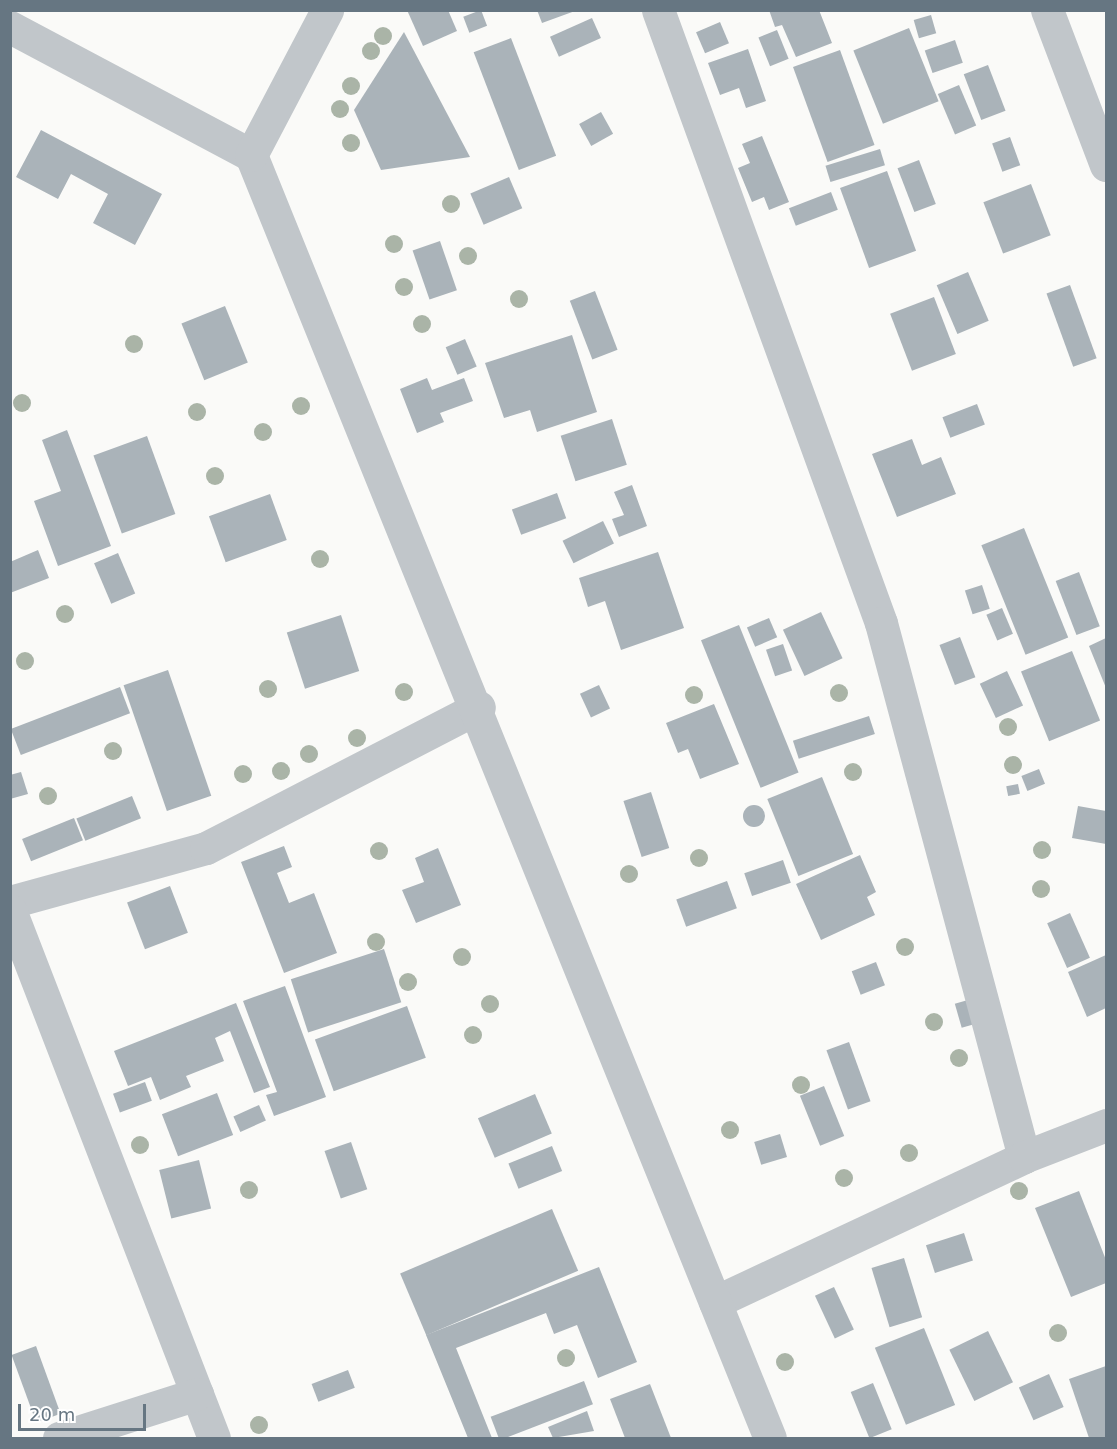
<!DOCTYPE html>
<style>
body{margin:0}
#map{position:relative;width:1117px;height:1449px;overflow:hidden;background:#fafaf8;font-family:"DejaVu Sans",sans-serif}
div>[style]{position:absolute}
.building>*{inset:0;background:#aab3b9;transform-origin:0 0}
.round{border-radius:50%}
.minor>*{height:33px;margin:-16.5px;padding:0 16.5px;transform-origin:16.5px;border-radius:16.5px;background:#c1c6ca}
.tertiary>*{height:33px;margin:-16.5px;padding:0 16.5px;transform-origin:16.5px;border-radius:16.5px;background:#c1c6ca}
.trees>*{width:18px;height:18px;margin:-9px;border-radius:50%;background:#aab4a7}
span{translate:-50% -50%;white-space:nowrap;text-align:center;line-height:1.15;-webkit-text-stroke:6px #fff;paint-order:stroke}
.frame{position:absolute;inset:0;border:12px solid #667682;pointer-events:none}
.scale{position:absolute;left:18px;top:1404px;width:128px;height:27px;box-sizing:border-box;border:3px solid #667682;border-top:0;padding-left:8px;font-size:18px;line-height:21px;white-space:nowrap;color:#667682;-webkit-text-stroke:4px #fff;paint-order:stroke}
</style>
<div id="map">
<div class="building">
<div style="clip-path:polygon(407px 10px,448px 10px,457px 31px,423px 46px)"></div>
<div style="left:481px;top:10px;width:17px;height:19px;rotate:69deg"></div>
<div style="clip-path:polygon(537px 10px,575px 10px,575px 11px,542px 23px)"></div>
<div style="clip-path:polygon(769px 10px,819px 10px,832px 43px,796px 57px,782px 25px,775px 27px)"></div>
<div style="left:931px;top:15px;width:19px;height:18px;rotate:74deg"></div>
<div style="left:592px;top:18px;width:22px;height:46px;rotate:66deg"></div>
<div style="left:720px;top:22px;width:23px;height:26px;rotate:67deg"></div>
<div style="left:909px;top:28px;width:79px;height:60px;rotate:68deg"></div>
<div style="left:777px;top:30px;width:31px;height:20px;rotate:68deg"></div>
<div style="clip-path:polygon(404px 32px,470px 157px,381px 170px,354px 110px)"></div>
<div style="left:511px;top:38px;width:126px;height:40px;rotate:69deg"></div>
<div style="left:955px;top:40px;width:24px;height:32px;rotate:71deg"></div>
<div style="clip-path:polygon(748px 49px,766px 101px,746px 108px,739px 88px,720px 95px,708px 63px)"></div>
<div style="left:840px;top:50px;width:101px;height:50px;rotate:70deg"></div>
<div style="left:988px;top:65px;width:49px;height:26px;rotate:69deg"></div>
<div style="left:959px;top:85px;width:44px;height:23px;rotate:67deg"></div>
<div style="left:601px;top:112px;width:25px;height:25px;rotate:61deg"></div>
<div style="clip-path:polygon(41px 130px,162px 194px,135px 245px,93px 223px,108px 194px,71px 174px,58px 199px,16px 177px)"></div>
<div style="clip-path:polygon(762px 136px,789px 202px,769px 210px,764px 197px,752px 202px,738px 168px,750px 163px,742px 144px)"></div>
<div style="left:1010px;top:137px;width:30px;height:19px;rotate:70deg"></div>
<div style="left:880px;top:149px;width:17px;height:57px;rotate:73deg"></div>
<div style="left:919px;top:160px;width:47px;height:23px;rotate:69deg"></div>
<div style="left:887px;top:171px;width:85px;height:50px;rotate:70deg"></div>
<div style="left:509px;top:177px;width:34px;height:42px;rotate:67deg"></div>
<div style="left:1031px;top:184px;width:55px;height:51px;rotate:69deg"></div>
<div style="left:831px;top:192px;width:19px;height:45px;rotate:69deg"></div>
<div style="left:440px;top:241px;width:52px;height:29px;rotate:71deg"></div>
<div style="left:968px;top:272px;width:53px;height:34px;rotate:67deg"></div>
<div style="left:1070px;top:285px;width:78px;height:25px;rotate:70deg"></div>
<div style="left:595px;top:291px;width:63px;height:27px;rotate:69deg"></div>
<div style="left:934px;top:297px;width:61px;height:47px;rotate:69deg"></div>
<div style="left:225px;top:306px;width:61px;height:47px;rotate:68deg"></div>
<div style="clip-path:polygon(572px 335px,597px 412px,537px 432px,530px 410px,504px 418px,485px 363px)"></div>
<div style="left:465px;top:339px;width:30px;height:21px;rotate:67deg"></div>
<div style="clip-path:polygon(427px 378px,432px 390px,464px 378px,473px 401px,440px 413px,444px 422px,417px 433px,400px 389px)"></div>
<div style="left:977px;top:404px;width:22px;height:37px;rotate:69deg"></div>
<div style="left:612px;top:419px;width:48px;height:54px;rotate:72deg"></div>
<div style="clip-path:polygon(67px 430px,111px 546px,58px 566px,34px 501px,61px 491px,42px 440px)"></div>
<div style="left:147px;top:436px;width:83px;height:57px;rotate:70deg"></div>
<div style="clip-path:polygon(912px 439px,922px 465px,941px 457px,956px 494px,897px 517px,872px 454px)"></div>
<div style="clip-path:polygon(632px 485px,647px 526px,619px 537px,612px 519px,624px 515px,614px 492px)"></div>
<div style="left:557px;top:493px;width:27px;height:48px;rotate:70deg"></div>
<div style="left:270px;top:494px;width:49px;height:65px;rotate:70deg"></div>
<div style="left:603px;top:521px;width:25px;height:45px;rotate:64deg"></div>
<div style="left:1024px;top:528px;width:118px;height:46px;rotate:68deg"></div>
<div style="clip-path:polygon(38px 550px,49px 578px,10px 593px,10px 562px)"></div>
<div style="clip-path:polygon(658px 552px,684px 628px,621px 650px,605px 601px,588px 607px,579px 578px)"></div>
<div style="left:118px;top:553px;width:44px;height:26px;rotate:67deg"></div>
<div style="left:1079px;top:572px;width:58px;height:25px;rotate:69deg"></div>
<div style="left:982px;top:585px;width:25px;height:18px;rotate:72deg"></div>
<div style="left:1002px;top:608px;width:28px;height:17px;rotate:67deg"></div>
<div style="left:821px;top:612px;width:51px;height:42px;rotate:65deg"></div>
<div style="left:341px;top:615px;width:59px;height:57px;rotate:72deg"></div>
<div style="left:769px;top:618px;width:21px;height:24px;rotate:67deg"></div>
<div style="left:739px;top:625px;width:159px;height:41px;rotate:68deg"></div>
<div style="left:960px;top:637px;width:43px;height:22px;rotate:69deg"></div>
<div style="clip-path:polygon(1106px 638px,1106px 688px,1089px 646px)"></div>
<div style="left:783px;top:644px;width:28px;height:18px;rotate:71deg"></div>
<div style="left:1072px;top:651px;width:75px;height:55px;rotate:68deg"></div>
<div style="left:168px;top:670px;width:133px;height:47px;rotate:71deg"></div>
<div style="left:1007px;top:671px;width:38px;height:30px;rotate:65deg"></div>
<div style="left:599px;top:685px;width:26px;height:21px;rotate:65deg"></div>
<div style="left:120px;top:687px;width:28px;height:117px;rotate:69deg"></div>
<div style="clip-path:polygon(714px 704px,739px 764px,700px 779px,688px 749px,678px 753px,666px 723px)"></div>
<div style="left:869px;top:716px;width:19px;height:80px;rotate:72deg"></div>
<div style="left:1039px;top:769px;width:16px;height:19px;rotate:68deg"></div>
<div style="clip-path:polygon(21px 772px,28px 794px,10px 799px,10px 775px)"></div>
<div style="left:822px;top:777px;width:83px;height:59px;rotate:68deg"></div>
<div style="left:1018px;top:784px;width:10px;height:12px;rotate:79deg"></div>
<div style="left:651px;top:792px;width:59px;height:29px;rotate:72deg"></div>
<div style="left:132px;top:796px;width:24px;height:60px;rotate:68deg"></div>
<div class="round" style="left:743px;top:805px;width:22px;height:22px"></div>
<div style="clip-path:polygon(1078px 806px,1106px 811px,1106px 844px,1072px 838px)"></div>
<div style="left:74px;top:818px;width:24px;height:56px;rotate:68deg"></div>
<div style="clip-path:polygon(284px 846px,292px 867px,277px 873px,289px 903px,314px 893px,337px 953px,284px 973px,241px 862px)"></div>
<div style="clip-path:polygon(438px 848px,461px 905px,416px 923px,402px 890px,424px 882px,415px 858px)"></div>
<div style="clip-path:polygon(860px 855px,876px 892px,867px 897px,875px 915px,821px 940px,796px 884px)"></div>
<div style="left:783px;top:860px;width:24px;height:41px;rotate:71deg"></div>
<div style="left:727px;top:881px;width:29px;height:54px;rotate:70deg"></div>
<div style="left:170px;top:886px;width:50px;height:46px;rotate:69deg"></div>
<div style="left:1070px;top:913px;width:49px;height:25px;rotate:66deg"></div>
<div style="left:384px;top:949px;width:56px;height:98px;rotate:72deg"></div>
<div style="clip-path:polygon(1106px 955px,1106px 1008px,1087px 1017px,1068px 972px)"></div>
<div style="left:876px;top:962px;width:25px;height:26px;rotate:69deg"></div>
<div style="clip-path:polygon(285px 986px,326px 1097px,274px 1116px,266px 1095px,277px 1092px,243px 1001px)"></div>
<div style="left:975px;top:998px;width:25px;height:21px;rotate:74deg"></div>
<div style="clip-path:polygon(236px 1003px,270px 1087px,254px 1093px,230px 1031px,215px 1038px,224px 1061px,186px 1076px,191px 1087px,160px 1100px,151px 1077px,128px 1086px,114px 1051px)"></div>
<div style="left:407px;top:1006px;width:55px;height:98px;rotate:70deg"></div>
<div style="left:849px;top:1042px;width:63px;height:24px;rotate:70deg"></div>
<div style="left:145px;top:1082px;width:20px;height:34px;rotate:70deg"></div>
<div style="left:824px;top:1086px;width:54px;height:26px;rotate:68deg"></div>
<div style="left:217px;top:1093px;width:45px;height:59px;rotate:69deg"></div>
<div style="left:535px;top:1094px;width:43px;height:62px;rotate:67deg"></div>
<div style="left:259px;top:1105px;width:17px;height:28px;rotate:66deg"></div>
<div style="left:780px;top:1134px;width:24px;height:27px;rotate:73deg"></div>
<div style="left:351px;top:1142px;width:50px;height:28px;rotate:71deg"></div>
<div style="left:552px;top:1146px;width:27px;height:47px;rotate:68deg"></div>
<div style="left:199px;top:1160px;width:50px;height:41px;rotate:76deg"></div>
<div style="clip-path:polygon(1079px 1191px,1106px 1260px,1106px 1283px,1071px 1297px,1035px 1208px)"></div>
<div style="left:552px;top:1209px;width:67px;height:165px;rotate:67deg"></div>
<div style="left:964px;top:1233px;width:29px;height:40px;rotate:72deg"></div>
<div style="left:904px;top:1258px;width:62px;height:34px;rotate:73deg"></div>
<div style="clip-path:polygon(599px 1267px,637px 1362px,598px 1378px,577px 1325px,554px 1334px,546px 1313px,456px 1348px,492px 1438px,468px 1438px,426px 1335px)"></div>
<div style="left:834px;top:1287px;width:47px;height:21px;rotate:65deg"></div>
<div style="left:924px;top:1328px;width:83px;height:53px;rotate:68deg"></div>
<div style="left:988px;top:1331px;width:57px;height:43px;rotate:64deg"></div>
<div style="left:36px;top:1346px;width:72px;height:26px;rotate:70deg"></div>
<div style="clip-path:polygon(1106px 1366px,1106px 1438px,1089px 1438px,1069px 1379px)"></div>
<div style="left:348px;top:1370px;width:19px;height:39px;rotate:69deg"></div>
<div style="left:1049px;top:1374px;width:36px;height:33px;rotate:66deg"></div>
<div style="left:584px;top:1381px;width:25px;height:100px;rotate:69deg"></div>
<div style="left:873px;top:1383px;width:50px;height:24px;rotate:68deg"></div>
<div style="clip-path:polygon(650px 1384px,671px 1438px,625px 1438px,610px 1399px)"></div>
<div style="clip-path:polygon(587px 1411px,594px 1431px,553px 1438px,548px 1427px)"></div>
</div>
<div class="minor">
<div style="left:658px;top:10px;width:652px;rotate:70.01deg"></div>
<div style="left:881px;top:623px;width:553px;rotate:75.01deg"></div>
<div style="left:1047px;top:10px;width:166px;rotate:69.2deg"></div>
<div style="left:10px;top:902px;width:203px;rotate:-15.4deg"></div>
<div style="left:206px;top:848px;width:307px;rotate:-27.3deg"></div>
<div style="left:10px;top:910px;width:566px;rotate:68.88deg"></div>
<div style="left:715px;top:1302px;width:341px;rotate:-25.1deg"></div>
<div style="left:1024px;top:1157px;width:88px;rotate:-21.3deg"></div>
<div style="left:59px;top:1438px;width:145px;rotate:-17.7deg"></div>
</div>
<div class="tertiary">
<div style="left:10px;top:27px;width:273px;rotate:28deg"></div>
<div style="left:251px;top:155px;width:1384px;rotate:67.98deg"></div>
<div style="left:251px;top:155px;width:164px;rotate:-62.3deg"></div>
</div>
<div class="trees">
<div style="left:383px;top:36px"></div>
<div style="left:371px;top:51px"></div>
<div style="left:351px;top:86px"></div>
<div style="left:340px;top:109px"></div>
<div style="left:351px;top:143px"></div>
<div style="left:451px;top:204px"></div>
<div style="left:394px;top:244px"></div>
<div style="left:468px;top:256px"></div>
<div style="left:404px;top:287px"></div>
<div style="left:519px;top:299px"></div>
<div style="left:422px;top:324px"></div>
<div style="left:134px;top:344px"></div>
<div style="left:22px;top:403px"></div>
<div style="left:301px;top:406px"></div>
<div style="left:197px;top:412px"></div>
<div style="left:263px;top:432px"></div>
<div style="left:215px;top:476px"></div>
<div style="left:320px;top:559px"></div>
<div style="left:65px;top:614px"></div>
<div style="left:25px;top:661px"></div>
<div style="left:268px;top:689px"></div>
<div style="left:404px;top:692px"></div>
<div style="left:839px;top:693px"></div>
<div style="left:694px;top:695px"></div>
<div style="left:1008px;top:727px"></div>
<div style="left:357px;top:738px"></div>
<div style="left:113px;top:751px"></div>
<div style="left:309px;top:754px"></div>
<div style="left:1013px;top:765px"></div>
<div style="left:281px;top:771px"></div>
<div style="left:853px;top:772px"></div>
<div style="left:243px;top:774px"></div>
<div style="left:48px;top:796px"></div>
<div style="left:1042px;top:850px"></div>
<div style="left:379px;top:851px"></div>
<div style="left:699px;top:858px"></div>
<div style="left:629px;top:874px"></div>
<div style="left:1041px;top:889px"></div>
<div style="left:376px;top:942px"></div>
<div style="left:905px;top:947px"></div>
<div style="left:462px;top:957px"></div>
<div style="left:408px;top:982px"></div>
<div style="left:490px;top:1004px"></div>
<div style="left:934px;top:1022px"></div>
<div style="left:473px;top:1035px"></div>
<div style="left:959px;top:1058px"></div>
<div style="left:801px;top:1085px"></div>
<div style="left:730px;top:1130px"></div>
<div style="left:140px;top:1145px"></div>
<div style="left:909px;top:1153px"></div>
<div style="left:844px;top:1178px"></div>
<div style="left:249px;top:1190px"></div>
<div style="left:1019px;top:1191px"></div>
<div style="left:1058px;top:1333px"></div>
<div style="left:566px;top:1358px"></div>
<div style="left:785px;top:1362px"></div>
<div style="left:259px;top:1425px"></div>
</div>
<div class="frame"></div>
<div class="scale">20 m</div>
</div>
